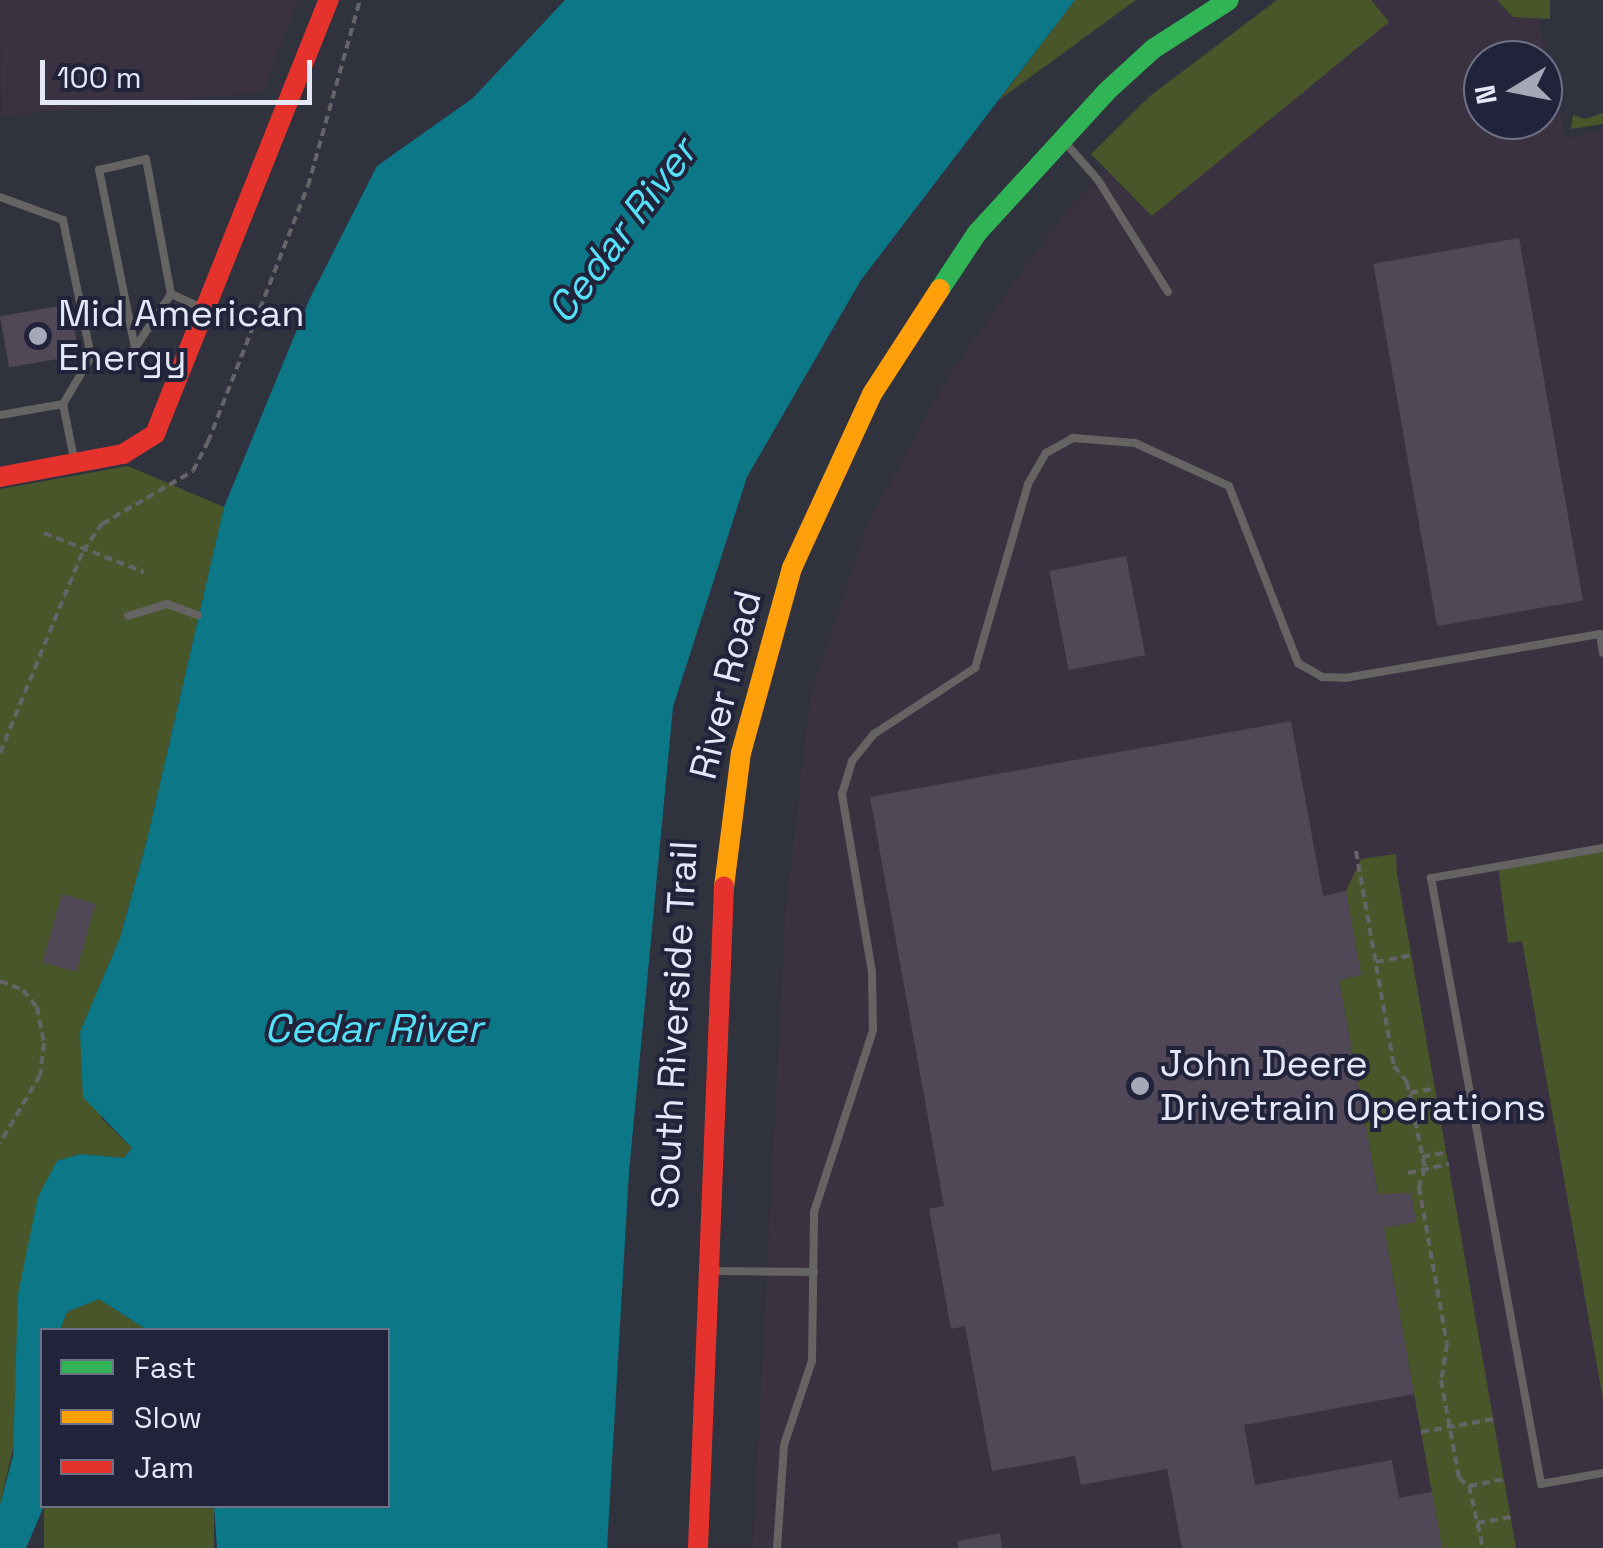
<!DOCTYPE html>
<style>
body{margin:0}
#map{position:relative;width:1603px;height:1548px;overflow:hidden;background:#30323e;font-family:"Space Grotesk",sans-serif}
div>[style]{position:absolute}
.industrial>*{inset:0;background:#3b3241}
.green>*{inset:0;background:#49562a;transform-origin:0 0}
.water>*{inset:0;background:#0b7787}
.building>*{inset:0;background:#504856;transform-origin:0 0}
.path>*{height:4px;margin-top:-2px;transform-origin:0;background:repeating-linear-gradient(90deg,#656467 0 8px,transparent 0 13px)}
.lane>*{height:8px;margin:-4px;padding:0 4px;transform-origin:4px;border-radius:4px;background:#666363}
.fast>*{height:20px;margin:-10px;padding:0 10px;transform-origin:10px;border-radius:10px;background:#30b455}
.slow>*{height:20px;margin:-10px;padding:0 10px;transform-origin:10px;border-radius:10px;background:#ff9f0a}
.jam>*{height:20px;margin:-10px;padding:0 10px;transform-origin:10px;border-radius:10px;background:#e5322d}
.dots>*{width:28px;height:28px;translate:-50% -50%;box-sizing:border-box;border:5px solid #202339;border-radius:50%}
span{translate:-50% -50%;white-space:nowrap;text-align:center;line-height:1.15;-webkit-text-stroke:8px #202339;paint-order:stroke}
.poi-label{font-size:38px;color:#e4e7f6}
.left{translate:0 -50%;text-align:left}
.street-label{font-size:38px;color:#e4e7f6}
.water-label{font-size:40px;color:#54e1f9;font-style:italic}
.legend{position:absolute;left:40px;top:1328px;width:350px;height:180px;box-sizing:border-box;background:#202339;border:2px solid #6e7185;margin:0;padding:12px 18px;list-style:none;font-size:30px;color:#e4e7f6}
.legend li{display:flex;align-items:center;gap:20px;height:50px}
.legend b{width:50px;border:2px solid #6e7185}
.north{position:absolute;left:1463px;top:40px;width:100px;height:100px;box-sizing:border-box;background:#202339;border:2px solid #6e7185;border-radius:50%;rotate:260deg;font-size:28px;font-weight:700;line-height:40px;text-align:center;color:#e4e7f6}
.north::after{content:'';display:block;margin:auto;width:35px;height:45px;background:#a5a8b6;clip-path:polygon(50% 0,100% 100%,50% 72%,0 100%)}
.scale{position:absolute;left:40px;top:60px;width:272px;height:45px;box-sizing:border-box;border:5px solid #e4e7f6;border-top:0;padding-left:12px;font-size:30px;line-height:35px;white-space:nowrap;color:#e4e7f6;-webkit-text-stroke:8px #202339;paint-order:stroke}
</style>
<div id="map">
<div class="industrial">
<div style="clip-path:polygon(0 0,298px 0,263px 92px,2px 115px)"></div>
<div style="clip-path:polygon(evenodd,1329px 0,1534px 0,1566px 139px,1603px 129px,1603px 1548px,753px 1548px,785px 919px,810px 698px,868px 524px,948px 377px,1065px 212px,1174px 105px,1329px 0,1483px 60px,1543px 60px,1543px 120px,1483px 120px,1483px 60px)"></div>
</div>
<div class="green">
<div style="clip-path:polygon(1075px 0,1136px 0,999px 100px)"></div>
<div style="clip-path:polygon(1277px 0,1371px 0,1389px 22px,1152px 216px,1091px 154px,1150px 96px)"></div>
<div style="clip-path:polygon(1497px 0,1550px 0,1550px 19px,1513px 17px)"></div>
<div style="clip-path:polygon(1603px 113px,1603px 124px,1571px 129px,1573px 115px,1585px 119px)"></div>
<div style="clip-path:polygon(128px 466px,224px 507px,147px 840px,120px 938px,80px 1033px,102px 1119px,132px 1148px,124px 1158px,80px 1154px,0 1505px,0 489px)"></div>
<div style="clip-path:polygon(1603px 848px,1603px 1400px,1522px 941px,1508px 943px,1498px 866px)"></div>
<div style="clip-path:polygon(1396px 854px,1397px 874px,1516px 1548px,1442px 1548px,1384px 1228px,1416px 1222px,1411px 1194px,1378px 1194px,1339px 980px,1361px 975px,1346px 891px,1361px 859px)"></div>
<div style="clip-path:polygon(99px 1299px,147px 1330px,60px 1330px,67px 1312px)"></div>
<div style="left:44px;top:1506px;width:170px;height:46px"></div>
</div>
<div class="water">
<div style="clip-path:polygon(565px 0,1075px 0,861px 280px,747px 477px,673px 707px,629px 1172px,607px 1548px,217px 1548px,214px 1506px,388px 1506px,388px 1330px,147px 1330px,99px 1299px,67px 1312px,60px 1330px,42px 1330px,44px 1506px,26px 1548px,0 1548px,0 1505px,13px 1456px,18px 1294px,38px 1197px,57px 1161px,80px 1154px,124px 1158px,132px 1148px,83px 1097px,80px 1032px,120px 938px,147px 840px,224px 507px,310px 298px,377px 166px,473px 98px)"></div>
</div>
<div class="building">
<div style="left:1519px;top:238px;width:368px;height:148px;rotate:80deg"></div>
<div style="left:70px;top:304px;width:52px;height:71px;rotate:80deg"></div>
<div style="left:1126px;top:556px;width:101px;height:78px;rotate:79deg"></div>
<div style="clip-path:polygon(1291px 721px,1323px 896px,1346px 891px,1361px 975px,1339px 980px,1378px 1194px,1411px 1193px,1416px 1222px,1384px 1228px,1414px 1394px,1244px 1425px,1255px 1485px,1392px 1460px,1399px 1498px,1432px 1492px,1442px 1548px,1182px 1548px,1167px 1469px,1081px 1485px,1075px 1456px,992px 1471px,965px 1326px,951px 1329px,929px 1209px,944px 1206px,870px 797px)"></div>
<div style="left:62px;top:894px;width:35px;height:71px;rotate:16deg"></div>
<div style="clip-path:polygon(1000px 1533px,1002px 1548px,958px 1548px,958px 1541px)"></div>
</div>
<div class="path">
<div style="left:44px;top:533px;width:107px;rotate:21.3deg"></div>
<div style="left:0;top:753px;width:218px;rotate:-67.7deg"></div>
<div style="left:83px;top:551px;width:33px;rotate:-55deg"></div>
<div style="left:102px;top:524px;width:105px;rotate:-30.2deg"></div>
<div style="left:193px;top:471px;width:33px;rotate:-63deg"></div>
<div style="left:208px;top:442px;width:275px;rotate:-68.7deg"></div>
<div style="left:308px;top:186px;width:193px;rotate:-74.4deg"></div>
<div style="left:1356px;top:851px;width:218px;rotate:80deg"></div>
<div style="left:1394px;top:1066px;width:21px;rotate:51deg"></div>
<div style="left:1407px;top:1082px;width:88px;rotate:78.2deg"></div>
<div style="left:1425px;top:1168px;width:20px;rotate:108deg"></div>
<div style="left:1419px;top:1187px;width:159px;rotate:79.9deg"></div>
<div style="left:1447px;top:1344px;width:36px;rotate:99deg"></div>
<div style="left:1441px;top:1380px;width:100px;rotate:79.6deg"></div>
<div style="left:1459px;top:1478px;width:13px;rotate:39deg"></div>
<div style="left:1469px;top:1486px;width:64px;rotate:77.3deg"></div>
<div style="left:1376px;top:962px;width:37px;rotate:-11deg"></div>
<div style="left:0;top:981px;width:25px;rotate:21deg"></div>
<div style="left:23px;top:990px;width:22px;rotate:51deg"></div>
<div style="left:37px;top:1007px;width:37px;rotate:79deg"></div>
<div style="left:44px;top:1043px;width:32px;rotate:97deg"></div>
<div style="left:40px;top:1075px;width:79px;rotate:120.5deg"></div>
<div style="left:1410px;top:1093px;width:25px;rotate:-11deg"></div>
<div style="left:1422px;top:1157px;width:25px;rotate:-11deg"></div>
<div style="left:1408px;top:1173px;width:42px;rotate:-12.4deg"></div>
<div style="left:1421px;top:1432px;width:74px;rotate:-10.1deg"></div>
<div style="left:1469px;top:1486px;width:36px;rotate:-11deg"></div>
<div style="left:1477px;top:1523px;width:35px;rotate:-10deg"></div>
</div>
<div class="lane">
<div style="left:1063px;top:140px;width:53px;rotate:48.8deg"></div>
<div style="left:1098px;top:180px;width:132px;rotate:58deg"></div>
<div style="left:0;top:197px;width:67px;rotate:20.1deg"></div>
<div style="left:63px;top:220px;width:140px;rotate:78.4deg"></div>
<div style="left:91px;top:357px;width:55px;rotate:120.8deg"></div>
<div style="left:171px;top:294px;width:65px;rotate:123.7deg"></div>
<div style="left:135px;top:348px;width:182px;rotate:-101.4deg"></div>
<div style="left:99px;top:170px;width:48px;rotate:-13.2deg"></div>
<div style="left:146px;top:159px;width:137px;rotate:79.5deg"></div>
<div style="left:171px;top:294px;width:35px;rotate:24deg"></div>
<div style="left:0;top:415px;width:64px;rotate:-9.9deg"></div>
<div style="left:63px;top:404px;width:56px;rotate:78.7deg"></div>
<div style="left:128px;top:616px;width:41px;rotate:-17.1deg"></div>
<div style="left:167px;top:604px;width:33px;rotate:20deg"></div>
<div style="left:1603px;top:848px;width:175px;rotate:170.1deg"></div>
<div style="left:1431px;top:878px;width:616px;rotate:79.71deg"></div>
<div style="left:1541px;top:1484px;width:63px;rotate:-10.1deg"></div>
<div style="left:713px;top:1271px;width:101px;rotate:0.6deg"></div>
<div style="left:777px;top:1548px;width:103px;rotate:-86.1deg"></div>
<div style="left:784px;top:1445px;width:89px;rotate:-71.6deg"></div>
<div style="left:812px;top:1361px;width:149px;rotate:-89.2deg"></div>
<div style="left:814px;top:1212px;width:191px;rotate:-72deg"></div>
<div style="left:873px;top:1030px;width:58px;rotate:-91deg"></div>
<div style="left:872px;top:972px;width:181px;rotate:-99.6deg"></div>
<div style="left:842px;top:794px;width:34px;rotate:-73deg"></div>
<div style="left:852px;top:761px;width:35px;rotate:-51deg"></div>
<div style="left:874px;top:734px;width:121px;rotate:-33.2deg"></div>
<div style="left:975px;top:668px;width:191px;rotate:-73.9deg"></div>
<div style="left:1028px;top:484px;width:36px;rotate:-60deg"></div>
<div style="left:1046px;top:453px;width:31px;rotate:-29deg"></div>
<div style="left:1073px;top:438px;width:62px;rotate:4.6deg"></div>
<div style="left:1135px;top:443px;width:103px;rotate:24.6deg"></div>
<div style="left:1229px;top:486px;width:190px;rotate:68.7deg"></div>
<div style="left:1298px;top:663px;width:28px;rotate:30deg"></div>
<div style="left:1322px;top:677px;width:23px;rotate:2deg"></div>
<div style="left:1345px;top:678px;width:259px;rotate:-9.8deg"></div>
<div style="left:1600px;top:634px;width:19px;rotate:81deg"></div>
</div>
<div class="fast">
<div style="left:940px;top:289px;width:67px;rotate:-56.5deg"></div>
<div style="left:977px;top:233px;width:191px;rotate:-47.5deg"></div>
<div style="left:1106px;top:92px;width:64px;rotate:-42.5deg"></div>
<div style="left:1153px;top:49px;width:90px;rotate:-32.8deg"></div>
</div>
<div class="slow">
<div style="left:724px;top:887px;width:135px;rotate:-82.8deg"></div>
<div style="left:741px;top:753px;width:192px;rotate:-74.6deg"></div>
<div style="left:792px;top:568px;width:192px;rotate:-65.3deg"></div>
<div style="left:872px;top:394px;width:125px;rotate:-57.1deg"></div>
</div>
<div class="jam">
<div style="left:0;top:477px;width:125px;rotate:-10.6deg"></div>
<div style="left:123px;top:454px;width:38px;rotate:-32deg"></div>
<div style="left:155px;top:434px;width:468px;rotate:-68.2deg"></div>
<div style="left:698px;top:1548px;width:662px;rotate:-87.75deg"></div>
</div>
<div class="dots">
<div style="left:38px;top:336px;background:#a5a8b6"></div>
<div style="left:1140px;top:1086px;background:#a5a8b6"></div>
</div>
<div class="poi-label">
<span class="left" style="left:58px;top:336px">Mid American<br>Energy</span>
<span class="left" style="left:1160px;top:1086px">John Deere<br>Drivetrain Operations</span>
</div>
<div class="street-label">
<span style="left:726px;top:685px;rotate:-76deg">River Road</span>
<span style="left:675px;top:1025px;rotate:-87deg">South Riverside Trail</span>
</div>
<div class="water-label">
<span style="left:622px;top:231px;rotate:-53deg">Cedar River</span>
<span style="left:373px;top:1029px">Cedar River</span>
</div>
<ul class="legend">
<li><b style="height:12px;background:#30b455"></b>Fast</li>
<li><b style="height:12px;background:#ff9f0a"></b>Slow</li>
<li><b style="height:12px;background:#e5322d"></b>Jam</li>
</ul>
<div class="north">N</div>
<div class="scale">100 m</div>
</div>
